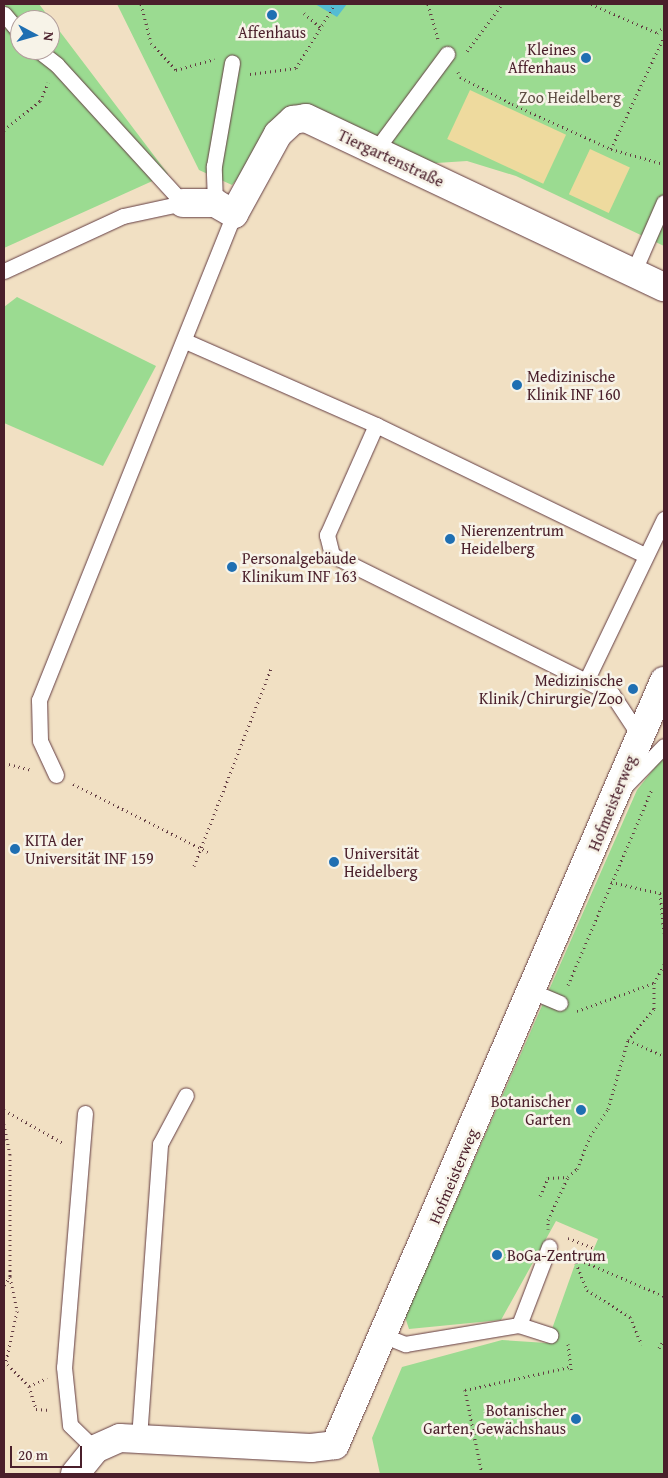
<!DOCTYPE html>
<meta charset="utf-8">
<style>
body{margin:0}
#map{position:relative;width:668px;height:1478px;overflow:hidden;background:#f1e0c3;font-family:"Gentium Book Plus",serif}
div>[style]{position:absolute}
.green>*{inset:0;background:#9bdb91}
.sand>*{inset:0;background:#eeda9e;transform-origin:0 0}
.water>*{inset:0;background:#55bcd3}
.path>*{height:3px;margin-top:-1.5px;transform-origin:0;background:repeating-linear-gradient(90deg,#633c42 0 1px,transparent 0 5px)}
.roads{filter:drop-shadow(0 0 1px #633c42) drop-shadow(0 0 1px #633c42)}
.service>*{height:15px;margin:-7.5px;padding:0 7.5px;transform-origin:7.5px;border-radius:7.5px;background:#fff}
.minor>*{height:28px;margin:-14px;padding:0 14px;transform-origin:14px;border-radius:14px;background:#fff}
.dots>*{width:14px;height:14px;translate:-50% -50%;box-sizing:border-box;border:2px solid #f7f3e8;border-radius:50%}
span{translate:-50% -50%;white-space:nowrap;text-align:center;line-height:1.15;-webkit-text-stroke:5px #f7f3e8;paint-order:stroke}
.poi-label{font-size:16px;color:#4a1f2b}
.right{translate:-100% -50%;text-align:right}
.left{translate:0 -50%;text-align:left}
.park-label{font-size:16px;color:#5e4e44}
.street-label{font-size:16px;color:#4a1f2b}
.frame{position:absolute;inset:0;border:5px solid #4a1f2b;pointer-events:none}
.north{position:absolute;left:10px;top:10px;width:50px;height:50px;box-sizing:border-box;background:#f7f3e8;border:1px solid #b29e9c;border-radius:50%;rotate:96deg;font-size:14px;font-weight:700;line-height:20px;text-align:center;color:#4a1f2b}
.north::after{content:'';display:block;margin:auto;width:18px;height:22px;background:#1f6fb2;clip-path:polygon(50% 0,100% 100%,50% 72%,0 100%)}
.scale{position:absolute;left:10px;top:1446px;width:72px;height:22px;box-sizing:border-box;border:2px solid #4a1f2b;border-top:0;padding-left:6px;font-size:15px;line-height:18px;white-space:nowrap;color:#4a1f2b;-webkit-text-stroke:4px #f7f3e8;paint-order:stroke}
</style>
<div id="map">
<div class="green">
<div style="clip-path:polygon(evenodd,4px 4px,39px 4px,168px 174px,4px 248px,4px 4px,20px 20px,50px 20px,50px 50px,20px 50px,20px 20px)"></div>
<div style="clip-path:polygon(117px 4px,664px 4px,664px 246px,516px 176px,467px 161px,421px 164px,310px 115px,278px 134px,232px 185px,199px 170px)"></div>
<div style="clip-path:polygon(17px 297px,156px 366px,103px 466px,4px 423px,4px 307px)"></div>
<div style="clip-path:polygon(664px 756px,664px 1474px,380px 1474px,372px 1438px,402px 1367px,502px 1340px,547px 1343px,579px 1253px,590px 1258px,598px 1239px,556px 1221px,501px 1320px,409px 1329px,405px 1317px,637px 790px)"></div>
</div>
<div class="sand">
<div style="left:470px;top:90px;width:106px;height:54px;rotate:25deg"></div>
<div style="left:590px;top:149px;width:44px;height:50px;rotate:25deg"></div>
</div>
<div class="water">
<div style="clip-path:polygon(315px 4px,347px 4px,337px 17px)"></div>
</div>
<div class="path">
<div style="left:141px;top:4px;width:40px;rotate:75.6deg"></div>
<div style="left:151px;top:43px;width:37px;rotate:47deg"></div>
<div style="left:176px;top:70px;width:40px;rotate:-16deg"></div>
<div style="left:428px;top:4px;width:36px;rotate:74deg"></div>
<div style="left:591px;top:4px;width:72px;rotate:23.7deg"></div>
<div style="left:657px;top:33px;width:9px;rotate:-41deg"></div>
<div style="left:304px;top:13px;width:23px;rotate:41deg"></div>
<div style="left:467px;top:51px;width:59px;rotate:-53.3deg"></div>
<div style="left:458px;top:72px;width:5px;rotate:68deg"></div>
<div style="left:460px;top:77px;width:59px;rotate:27.4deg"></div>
<div style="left:512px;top:104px;width:109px;rotate:24.4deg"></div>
<div style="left:611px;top:149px;width:55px;rotate:15.8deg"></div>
<div style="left:250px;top:74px;width:46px;rotate:-7.4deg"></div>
<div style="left:296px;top:68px;width:75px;rotate:-58.6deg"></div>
<div style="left:4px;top:130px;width:46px;rotate:-38.9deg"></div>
<div style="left:40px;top:101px;width:20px;rotate:-66deg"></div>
<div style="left:611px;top:149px;width:124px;rotate:-64.7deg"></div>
<div style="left:4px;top:763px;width:29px;rotate:14deg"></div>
<div style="left:73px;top:784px;width:151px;rotate:26.7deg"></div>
<div style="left:194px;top:866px;width:212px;rotate:-68.7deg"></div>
<div style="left:611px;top:882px;width:54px;rotate:12.8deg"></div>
<div style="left:660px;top:893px;width:40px;rotate:84.3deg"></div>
<div style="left:654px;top:983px;width:21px;rotate:-62deg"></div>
<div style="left:568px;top:985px;width:213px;rotate:-66.8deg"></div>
<div style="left:577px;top:1011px;width:82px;rotate:-20deg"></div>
<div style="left:654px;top:983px;width:26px;rotate:90deg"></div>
<div style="left:654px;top:1009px;width:40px;rotate:130deg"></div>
<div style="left:628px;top:1040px;width:39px;rotate:24deg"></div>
<div style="left:4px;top:1110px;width:68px;rotate:29.2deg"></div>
<div style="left:4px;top:1124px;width:32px;rotate:79deg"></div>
<div style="left:10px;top:1155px;width:122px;rotate:90deg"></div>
<div style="left:10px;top:1277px;width:35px;rotate:78deg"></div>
<div style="left:17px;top:1311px;width:52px;rotate:102.2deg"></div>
<div style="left:540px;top:1196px;width:20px;rotate:-66deg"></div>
<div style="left:548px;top:1178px;width:20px;rotate:-3deg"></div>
<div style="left:548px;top:1229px;width:9px;rotate:-90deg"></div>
<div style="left:548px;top:1220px;width:47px;rotate:-65.1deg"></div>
<div style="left:568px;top:1177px;width:12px;rotate:-42deg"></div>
<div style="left:577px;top:1169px;width:35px;rotate:-68deg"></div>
<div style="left:590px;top:1136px;width:32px;rotate:-56deg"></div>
<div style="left:608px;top:1109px;width:72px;rotate:-73.8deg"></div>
<div style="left:568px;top:1238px;width:28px;rotate:21deg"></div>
<div style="left:566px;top:1254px;width:107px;rotate:23.2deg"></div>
<div style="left:574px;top:1258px;width:35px;rotate:68deg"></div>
<div style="left:587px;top:1290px;width:51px;rotate:32.1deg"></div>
<div style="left:630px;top:1317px;width:30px;rotate:67deg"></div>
<div style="left:4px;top:1285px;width:10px;rotate:-53deg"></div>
<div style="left:568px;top:1344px;width:26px;rotate:83deg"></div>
<div style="left:659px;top:1348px;width:9px;rotate:-58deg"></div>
<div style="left:4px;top:1361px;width:35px;rotate:45deg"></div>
<div style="left:29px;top:1386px;width:24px;rotate:73deg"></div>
<div style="left:36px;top:1409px;width:14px;rotate:4deg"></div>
<div style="left:29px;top:1386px;width:20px;rotate:-24deg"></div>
<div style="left:482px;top:1474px;width:86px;rotate:-101.4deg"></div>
<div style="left:465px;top:1390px;width:107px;rotate:-12.4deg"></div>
</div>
<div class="roads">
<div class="service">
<div style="left:4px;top:14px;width:25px;rotate:50deg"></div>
<div style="left:38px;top:50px;width:24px;rotate:38deg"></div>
<div style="left:57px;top:65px;width:187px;rotate:47.6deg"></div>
<div style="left:375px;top:151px;width:121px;rotate:-53.4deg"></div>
<div style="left:215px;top:203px;width:37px;rotate:-92deg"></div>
<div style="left:214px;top:166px;width:105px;rotate:-80.1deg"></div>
<div style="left:4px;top:271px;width:131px;rotate:-24.8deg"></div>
<div style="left:123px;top:216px;width:61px;rotate:-12.2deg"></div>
<div style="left:633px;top:273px;width:77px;rotate:-66.4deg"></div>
<div style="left:185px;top:341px;width:209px;rotate:23.7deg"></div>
<div style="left:586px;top:681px;width:180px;rotate:-64.3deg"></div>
<div style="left:639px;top:735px;width:49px;rotate:-123.4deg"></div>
<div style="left:612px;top:694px;width:313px;rotate:-153.6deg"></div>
<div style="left:332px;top:555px;width:21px;rotate:-104deg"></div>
<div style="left:327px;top:535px;width:120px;rotate:-66deg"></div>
<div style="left:376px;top:425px;width:299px;rotate:25.8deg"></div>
<div style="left:56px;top:775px;width:38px;rotate:-115deg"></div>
<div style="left:40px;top:740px;width:40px;rotate:-91.4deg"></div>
<div style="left:39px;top:700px;width:524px;rotate:-68.14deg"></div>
<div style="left:626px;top:785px;width:54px;rotate:-45.7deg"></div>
<div style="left:534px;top:992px;width:28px;rotate:23deg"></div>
<div style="left:85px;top:1113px;width:255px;rotate:94.7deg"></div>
<div style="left:64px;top:1367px;width:58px;rotate:84.1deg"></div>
<div style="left:70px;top:1425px;width:35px;rotate:44deg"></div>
<div style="left:519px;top:1325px;width:84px;rotate:-69deg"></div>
<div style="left:385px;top:1336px;width:22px;rotate:22deg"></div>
<div style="left:405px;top:1344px;width:116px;rotate:-9.5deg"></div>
<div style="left:519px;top:1325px;width:33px;rotate:18deg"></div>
<div style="left:139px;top:1438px;width:295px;rotate:-85.9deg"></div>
<div style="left:160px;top:1144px;width:55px;rotate:-62deg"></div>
</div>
<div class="minor">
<div style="left:183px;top:203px;width:32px"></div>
<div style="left:215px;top:203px;width:22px;rotate:30deg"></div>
<div style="left:234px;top:214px;width:91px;rotate:-61.2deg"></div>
<div style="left:278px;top:134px;width:21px;rotate:-43deg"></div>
<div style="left:293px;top:120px;width:13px;rotate:-9deg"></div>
<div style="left:306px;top:118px;width:396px;rotate:25.3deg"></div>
<div style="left:75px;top:1474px;width:32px;rotate:-51deg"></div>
<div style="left:95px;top:1449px;width:27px;rotate:-24deg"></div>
<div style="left:120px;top:1438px;width:191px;rotate:3deg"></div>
<div style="left:311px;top:1448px;width:24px;rotate:-7deg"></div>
<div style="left:335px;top:1445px;width:832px;rotate:-66.7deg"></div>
</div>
</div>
<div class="dots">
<div style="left:272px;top:15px;background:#1f6fb2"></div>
<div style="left:586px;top:58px;background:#1f6fb2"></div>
<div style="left:517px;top:385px;background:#1f6fb2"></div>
<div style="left:450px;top:539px;background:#1f6fb2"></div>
<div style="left:232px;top:567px;background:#1f6fb2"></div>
<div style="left:633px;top:689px;background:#1f6fb2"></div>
<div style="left:15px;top:849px;background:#1f6fb2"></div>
<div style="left:334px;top:862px;background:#1f6fb2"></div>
<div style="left:581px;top:1110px;background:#1f6fb2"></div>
<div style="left:497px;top:1255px;background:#1f6fb2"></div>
<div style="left:576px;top:1419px;background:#1f6fb2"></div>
</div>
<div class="poi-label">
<span style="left:272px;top:32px">Affenhaus</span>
<span class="right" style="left:576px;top:58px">Kleines<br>Affenhaus</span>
<span class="left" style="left:527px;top:385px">Medizinische<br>Klinik INF 160</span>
<span class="left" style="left:461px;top:539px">Nierenzentrum<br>Heidelberg</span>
<span class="left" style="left:242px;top:567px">Personalgebäude<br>Klinikum INF 163</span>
<span class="right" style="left:623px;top:689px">Medizinische<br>Klinik/Chirurgie/Zoo</span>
<span class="left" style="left:25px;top:849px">KITA der<br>Universität INF 159</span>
<span class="left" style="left:344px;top:862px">Universität<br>Heidelberg</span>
<span class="right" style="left:571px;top:1110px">Botanischer<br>Garten</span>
<span class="left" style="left:507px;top:1255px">BoGa-Zentrum</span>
<span class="right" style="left:566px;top:1419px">Botanischer<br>Garten, Gewächshaus</span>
</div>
<div class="park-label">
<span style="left:570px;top:97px">Zoo Heidelberg</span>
</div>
<div class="street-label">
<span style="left:391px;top:158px;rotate:25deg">Tiergartenstraße</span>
<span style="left:612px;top:803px;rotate:-68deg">Hofmeisterweg</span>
<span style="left:453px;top:1176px;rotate:-67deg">Hofmeisterweg</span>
</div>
<div class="frame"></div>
<div class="north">N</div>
<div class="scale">20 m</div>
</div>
